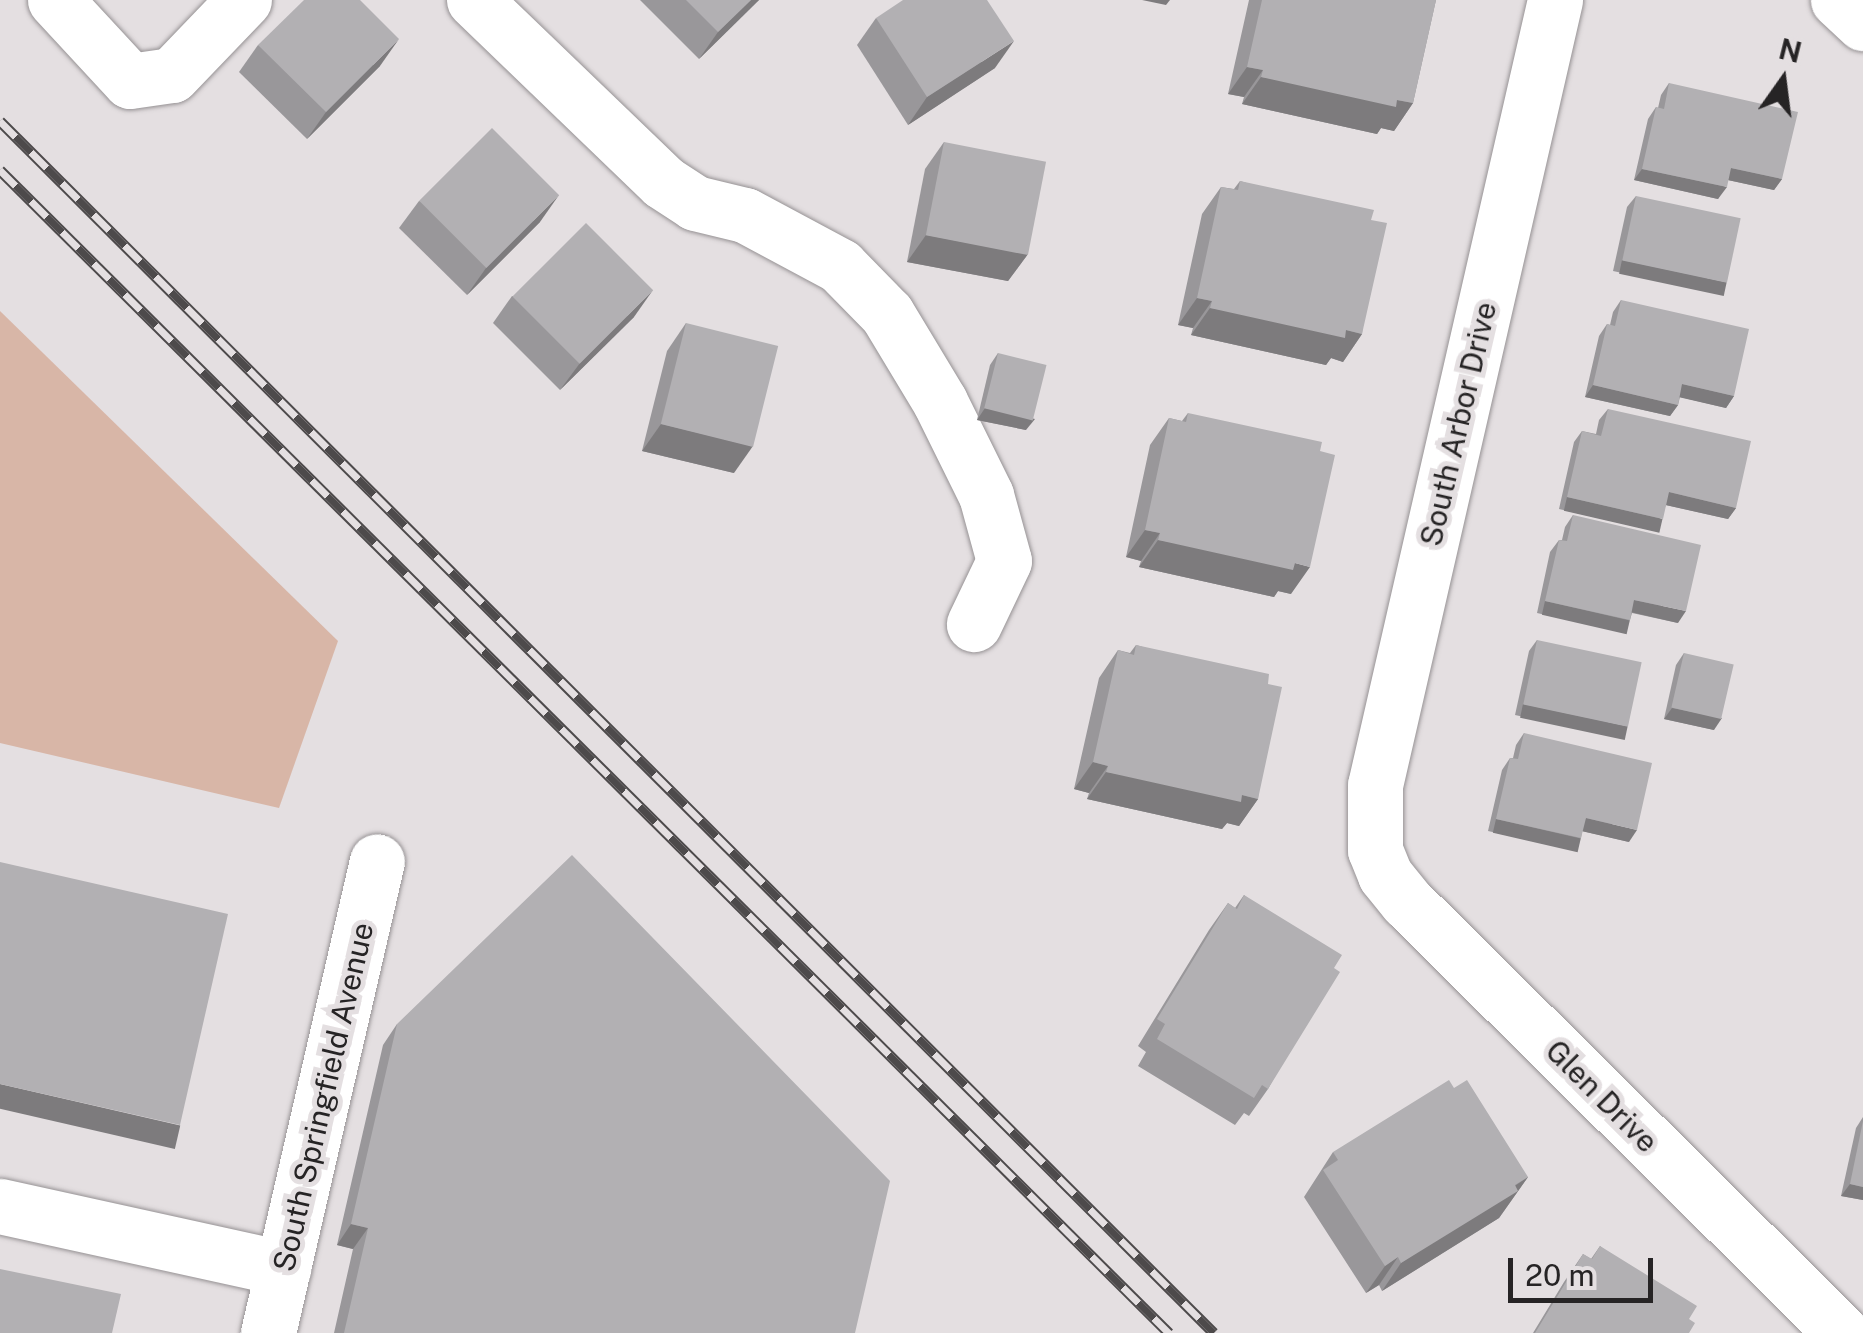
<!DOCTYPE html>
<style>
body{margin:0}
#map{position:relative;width:1863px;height:1333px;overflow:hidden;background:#e4dfe1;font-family:"Public Sans",sans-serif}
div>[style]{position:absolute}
.green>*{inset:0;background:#d8b6a7}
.roads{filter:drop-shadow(0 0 2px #969294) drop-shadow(0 0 2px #969294)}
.minor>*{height:55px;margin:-27.5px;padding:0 27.5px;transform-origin:27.5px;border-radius:27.5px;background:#fff}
.rail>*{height:11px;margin-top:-5.5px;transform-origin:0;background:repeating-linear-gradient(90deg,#e4dfe1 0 22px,#4d4a4b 0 44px);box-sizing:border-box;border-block:2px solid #4d4a4b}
.wall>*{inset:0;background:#99979a}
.shaded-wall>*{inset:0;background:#7d7b7d;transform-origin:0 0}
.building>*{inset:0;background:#b2b0b3;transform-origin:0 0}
span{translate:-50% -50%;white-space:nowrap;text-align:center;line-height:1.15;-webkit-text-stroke:10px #e4dfe1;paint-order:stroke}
.street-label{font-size:30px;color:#262425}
.north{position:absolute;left:1733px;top:30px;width:100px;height:100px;-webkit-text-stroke:8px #e4dfe1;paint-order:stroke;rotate:14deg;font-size:28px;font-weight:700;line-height:40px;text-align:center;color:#262425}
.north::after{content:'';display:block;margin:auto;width:35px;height:45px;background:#262425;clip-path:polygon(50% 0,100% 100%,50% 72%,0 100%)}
.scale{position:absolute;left:1508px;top:1258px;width:145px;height:45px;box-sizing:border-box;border:5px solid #262425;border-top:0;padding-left:12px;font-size:30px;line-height:35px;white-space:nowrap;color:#262425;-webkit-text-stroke:8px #e4dfe1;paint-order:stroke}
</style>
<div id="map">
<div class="green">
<div style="clip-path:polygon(0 311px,338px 641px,279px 808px,0 743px)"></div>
</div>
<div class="roads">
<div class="minor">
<div style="left:55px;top:0;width:110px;rotate:47.2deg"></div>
<div style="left:130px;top:81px;width:42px;rotate:-8.1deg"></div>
<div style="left:172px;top:75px;width:104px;rotate:-46.2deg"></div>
<div style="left:474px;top:0;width:262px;rotate:43.9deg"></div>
<div style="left:663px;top:182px;width:38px;rotate:33deg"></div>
<div style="left:695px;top:203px;width:51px;rotate:13.5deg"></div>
<div style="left:745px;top:215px;width:108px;rotate:28.2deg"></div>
<div style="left:840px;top:266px;width:67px;rotate:45.6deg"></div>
<div style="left:887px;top:314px;width:103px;rotate:58.9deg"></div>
<div style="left:940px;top:402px;width:104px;rotate:63.7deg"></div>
<div style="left:986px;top:495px;width:68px;rotate:74.7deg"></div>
<div style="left:1004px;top:561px;width:70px;rotate:115.5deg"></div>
<div style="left:1555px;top:0;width:805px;rotate:102.91deg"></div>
<div style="left:1375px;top:785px;width:65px;rotate:90deg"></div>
<div style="left:1375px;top:850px;width:27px;rotate:68deg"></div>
<div style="left:1385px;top:875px;width:35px;rotate:51deg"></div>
<div style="left:1407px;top:902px;width:612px;rotate:44.74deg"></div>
<div style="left:1838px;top:0;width:34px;rotate:43deg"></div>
<div style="left:0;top:1206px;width:290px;rotate:12.4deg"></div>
<div style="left:268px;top:1333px;width:484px;rotate:-77deg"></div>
</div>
</div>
<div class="rail">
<div style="left:0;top:121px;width:1715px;rotate:44.95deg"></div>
<div style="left:0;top:170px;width:1649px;rotate:44.85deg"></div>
</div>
<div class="wall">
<div style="clip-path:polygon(640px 0,759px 0,699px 59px)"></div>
<div style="clip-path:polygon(1249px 0,1436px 0,1413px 103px,1394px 131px,1381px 128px,1377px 134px,1242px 104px,1244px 97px,1228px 94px)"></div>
<div style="clip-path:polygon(876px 18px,995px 68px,908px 125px,857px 45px)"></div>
<div style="clip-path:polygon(258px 45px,380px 66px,307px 139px,239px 72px)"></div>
<div style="clip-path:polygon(1669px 83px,1782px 179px,1774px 190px,1728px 180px,1718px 199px,1634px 180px,1648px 119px,1656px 107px,1658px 108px,1661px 95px)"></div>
<div style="clip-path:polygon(944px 142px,1028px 254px,1008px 281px,907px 262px,925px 169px)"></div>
<div style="clip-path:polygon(1240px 181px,1371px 220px,1362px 334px,1343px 362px,1331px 358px,1326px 365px,1191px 335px,1193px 328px,1178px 325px,1202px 214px,1221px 187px,1234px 189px)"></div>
<div style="clip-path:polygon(1636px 196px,1719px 294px,1613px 271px,1627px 207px)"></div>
<div style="clip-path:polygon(419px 201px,540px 222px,467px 295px,399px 228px)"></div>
<div style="clip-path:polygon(512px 296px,634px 317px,560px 390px,493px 323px)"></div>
<div style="clip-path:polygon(1621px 300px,1734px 396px,1726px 408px,1680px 397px,1678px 405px,1670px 416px,1585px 397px,1599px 336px,1607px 324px,1610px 325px,1613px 312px)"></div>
<div style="clip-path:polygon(686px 323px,734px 473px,642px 451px,667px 351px)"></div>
<div style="clip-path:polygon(998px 353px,1026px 430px,977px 420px,990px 365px)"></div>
<div style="clip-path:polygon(1608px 409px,1736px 508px,1728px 519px,1666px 505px,1655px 531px,1559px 509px,1574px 442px,1582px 431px,1596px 434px,1599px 420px)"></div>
<div style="clip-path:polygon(1188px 413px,1291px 594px,1278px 591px,1274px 597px,1139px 567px,1141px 561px,1126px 557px,1150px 445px,1169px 418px,1182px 421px)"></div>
<div style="clip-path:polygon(1573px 515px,1678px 623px,1632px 613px,1630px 620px,1622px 632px,1537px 613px,1550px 552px,1559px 540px,1562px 540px,1565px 527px)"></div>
<div style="clip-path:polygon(1537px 640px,1620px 738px,1515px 715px,1529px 651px)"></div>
<div style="clip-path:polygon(1136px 645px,1268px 684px,1258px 799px,1239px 826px,1227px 823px,1222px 829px,1087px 799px,1089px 793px,1074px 789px,1099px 678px,1118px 650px,1130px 653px)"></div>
<div style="clip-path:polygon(1684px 653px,1714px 730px,1664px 719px,1676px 665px)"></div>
<div style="clip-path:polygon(1524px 733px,1629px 842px,1582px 831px,1581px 838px,1572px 850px,1488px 831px,1502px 770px,1510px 758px,1513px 758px,1516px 745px)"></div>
<div style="clip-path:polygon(1244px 895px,1334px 968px,1268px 1089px,1249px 1116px,1244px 1113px,1235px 1125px,1138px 1066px,1146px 1052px,1138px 1046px,1209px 930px,1228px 903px,1235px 908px)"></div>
<div style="clip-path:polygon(397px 1024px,855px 1333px,334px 1333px,353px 1249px,337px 1245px,383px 1045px)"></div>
<div style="clip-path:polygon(1863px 1117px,1863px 1200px,1841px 1196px,1856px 1128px)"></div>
<div style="clip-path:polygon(1333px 1152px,1528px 1177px,1499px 1218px,1382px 1291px,1379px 1285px,1366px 1293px,1304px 1197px)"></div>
<div style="clip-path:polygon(1600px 1246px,1689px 1319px,1689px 1333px,1533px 1333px,1564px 1282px,1583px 1254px,1591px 1259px)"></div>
</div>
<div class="shaded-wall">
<div style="clip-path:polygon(751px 0,759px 0,699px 59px,718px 32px)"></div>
<div style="clip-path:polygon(1142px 0,1170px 0,1166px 5px)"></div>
<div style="clip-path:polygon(399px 39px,380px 66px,307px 139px,326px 112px)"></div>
<div style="clip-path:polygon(1014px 41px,995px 68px,908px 125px,927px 97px)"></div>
<div style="clip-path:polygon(1247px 67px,1263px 70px,1244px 97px,1228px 94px)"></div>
<div style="clip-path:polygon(1261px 77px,1397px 100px,1413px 103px,1394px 131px,1381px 128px,1377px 134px,1242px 104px)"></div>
<div style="clip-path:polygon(1731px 168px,1782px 179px,1774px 190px,1723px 179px)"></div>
<div style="clip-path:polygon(1642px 169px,1727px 187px,1718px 199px,1634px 180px)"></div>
<div style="clip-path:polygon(559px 195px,540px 222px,467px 295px,486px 268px)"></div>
<div style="clip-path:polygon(926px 235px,1028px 254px,1008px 281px,907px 262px)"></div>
<div style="left:1622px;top:260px;width:107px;height:14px;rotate:12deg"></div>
<div style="clip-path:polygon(653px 290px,634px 317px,560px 390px,580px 363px)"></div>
<div style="clip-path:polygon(1197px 298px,1212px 301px,1193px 328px,1178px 325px)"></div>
<div style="clip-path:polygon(1210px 308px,1346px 330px,1362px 334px,1343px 362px,1331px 358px,1326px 365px,1191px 335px)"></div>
<div style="clip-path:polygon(1682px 384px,1734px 396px,1726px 408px,1674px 396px)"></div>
<div style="clip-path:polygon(1593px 385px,1678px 405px,1670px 416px,1585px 397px)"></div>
<div style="clip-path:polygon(985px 408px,1035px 419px,1026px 430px,977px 420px)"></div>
<div style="clip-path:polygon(661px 424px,753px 446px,734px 473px,642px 451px)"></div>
<div style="clip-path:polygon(1669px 492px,1736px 508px,1728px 519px,1661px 504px)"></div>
<div style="left:1567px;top:497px;width:98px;height:14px;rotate:13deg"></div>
<div style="clip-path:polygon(1145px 530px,1160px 533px,1141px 561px,1126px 557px)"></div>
<div style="clip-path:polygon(1158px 540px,1295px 563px,1310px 567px,1291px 594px,1278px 591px,1274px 597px,1139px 567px)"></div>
<div style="clip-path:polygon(1634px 600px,1686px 611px,1678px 623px,1626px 611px)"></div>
<div style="left:1545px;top:601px;width:87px;height:14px;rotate:13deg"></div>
<div style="left:1523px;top:704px;width:107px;height:14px;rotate:12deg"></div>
<div style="clip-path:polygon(1672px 708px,1722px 718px,1714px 730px,1664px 719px)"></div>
<div style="clip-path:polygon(1093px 762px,1108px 766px,1089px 793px,1074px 789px)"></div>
<div style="clip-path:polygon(1106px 772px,1242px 795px,1258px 799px,1239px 826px,1227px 823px,1222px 829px,1087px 799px)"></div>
<div style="clip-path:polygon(1586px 818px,1637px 830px,1629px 842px,1577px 830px)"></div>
<div style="left:1496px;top:819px;width:87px;height:14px;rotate:13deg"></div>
<div style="left:0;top:1084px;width:185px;height:24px;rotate:13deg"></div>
<div style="clip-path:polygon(1528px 1177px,1499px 1218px,1382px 1291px,1401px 1263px)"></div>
<div style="clip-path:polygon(1850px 1184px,1863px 1187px,1863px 1200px,1841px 1196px)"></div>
<div style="clip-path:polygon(351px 1224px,368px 1228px,353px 1249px,337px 1245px)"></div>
<div style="clip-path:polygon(1398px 1257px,1379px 1285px,1366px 1293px,1385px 1266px)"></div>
</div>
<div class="building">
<div style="clip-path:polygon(304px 0,360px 0,399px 39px,326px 112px,258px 45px)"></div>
<div style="clip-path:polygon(686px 0,751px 0,718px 32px)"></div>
<div style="clip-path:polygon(903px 0,987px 0,1014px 41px,927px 97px,876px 18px)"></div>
<div style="clip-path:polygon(1262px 0,1436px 0,1413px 103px,1397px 100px,1396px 107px,1261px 77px,1263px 70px,1247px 67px)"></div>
<div style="clip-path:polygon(1669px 83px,1798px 112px,1782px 179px,1731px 168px,1727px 187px,1642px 169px,1656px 107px,1664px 109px)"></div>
<div style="left:492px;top:128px;width:95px;height:103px;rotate:45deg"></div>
<div style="left:944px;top:142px;width:104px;height:95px;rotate:11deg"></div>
<div style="clip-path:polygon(1240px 181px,1374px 210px,1371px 220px,1387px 223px,1362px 334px,1346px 330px,1345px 338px,1210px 308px,1212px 301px,1197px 298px,1221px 187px,1238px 190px)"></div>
<div style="left:1636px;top:196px;width:107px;height:66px;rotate:12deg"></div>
<div style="left:586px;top:223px;width:95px;height:104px;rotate:45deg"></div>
<div style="clip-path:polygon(1621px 300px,1749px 329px,1734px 396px,1682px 384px,1678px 405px,1593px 385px,1607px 324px,1615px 326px)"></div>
<div style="left:686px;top:323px;width:95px;height:104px;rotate:14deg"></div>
<div style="left:998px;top:353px;width:50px;height:57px;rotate:14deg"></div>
<div style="clip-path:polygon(1608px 409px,1751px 441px,1736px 508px,1669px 492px,1663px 519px,1567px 497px,1582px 431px,1601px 436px)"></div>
<div style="clip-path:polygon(1188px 413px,1322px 442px,1320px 451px,1335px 455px,1310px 567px,1295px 563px,1293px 570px,1158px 540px,1160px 533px,1145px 530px,1169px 418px,1186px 422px)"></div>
<div style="clip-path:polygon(1573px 515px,1701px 545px,1686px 611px,1634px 600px,1630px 620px,1545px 601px,1559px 540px,1567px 541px)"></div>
<div style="left:1537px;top:640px;width:107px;height:66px;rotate:12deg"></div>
<div style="clip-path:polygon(1136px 645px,1269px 674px,1268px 684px,1282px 687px,1258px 799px,1242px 795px,1241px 802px,1106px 772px,1108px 766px,1093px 762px,1118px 650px,1134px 655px)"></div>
<div style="left:1684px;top:653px;width:51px;height:56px;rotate:13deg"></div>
<div style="clip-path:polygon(1524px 733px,1652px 763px,1637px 830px,1586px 818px,1581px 838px,1496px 819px,1510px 758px,1518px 759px)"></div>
<div style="clip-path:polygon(572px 855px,890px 1181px,855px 1333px,344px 1333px,368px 1228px,351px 1224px,397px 1024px)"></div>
<div style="clip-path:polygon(0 862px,228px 914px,180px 1125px,0 1084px)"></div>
<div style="clip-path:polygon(1244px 895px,1342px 955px,1334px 968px,1340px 972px,1268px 1089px,1262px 1085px,1254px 1098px,1157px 1039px,1165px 1024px,1157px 1019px,1228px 903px,1237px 909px)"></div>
<div style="clip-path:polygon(1449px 1080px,1454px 1088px,1467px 1080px,1528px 1177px,1515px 1185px,1518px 1191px,1401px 1263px,1398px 1257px,1385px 1266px,1323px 1170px,1338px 1160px,1333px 1152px)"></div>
<div style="clip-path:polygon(1863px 1121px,1863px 1187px,1850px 1184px)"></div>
<div style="clip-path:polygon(1600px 1246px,1697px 1306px,1689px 1319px,1695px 1323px,1689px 1333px,1535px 1333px,1583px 1254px,1592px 1259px)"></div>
<div style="clip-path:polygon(0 1269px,121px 1294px,112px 1333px,0 1333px)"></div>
</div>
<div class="street-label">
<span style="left:1458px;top:424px;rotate:-77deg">South Arbor Drive</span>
<span style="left:1602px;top:1096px;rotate:45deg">Glen Drive</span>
<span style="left:323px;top:1097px;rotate:-77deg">South Springfield Avenue</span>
</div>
<div class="north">N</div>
<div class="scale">20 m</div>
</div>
